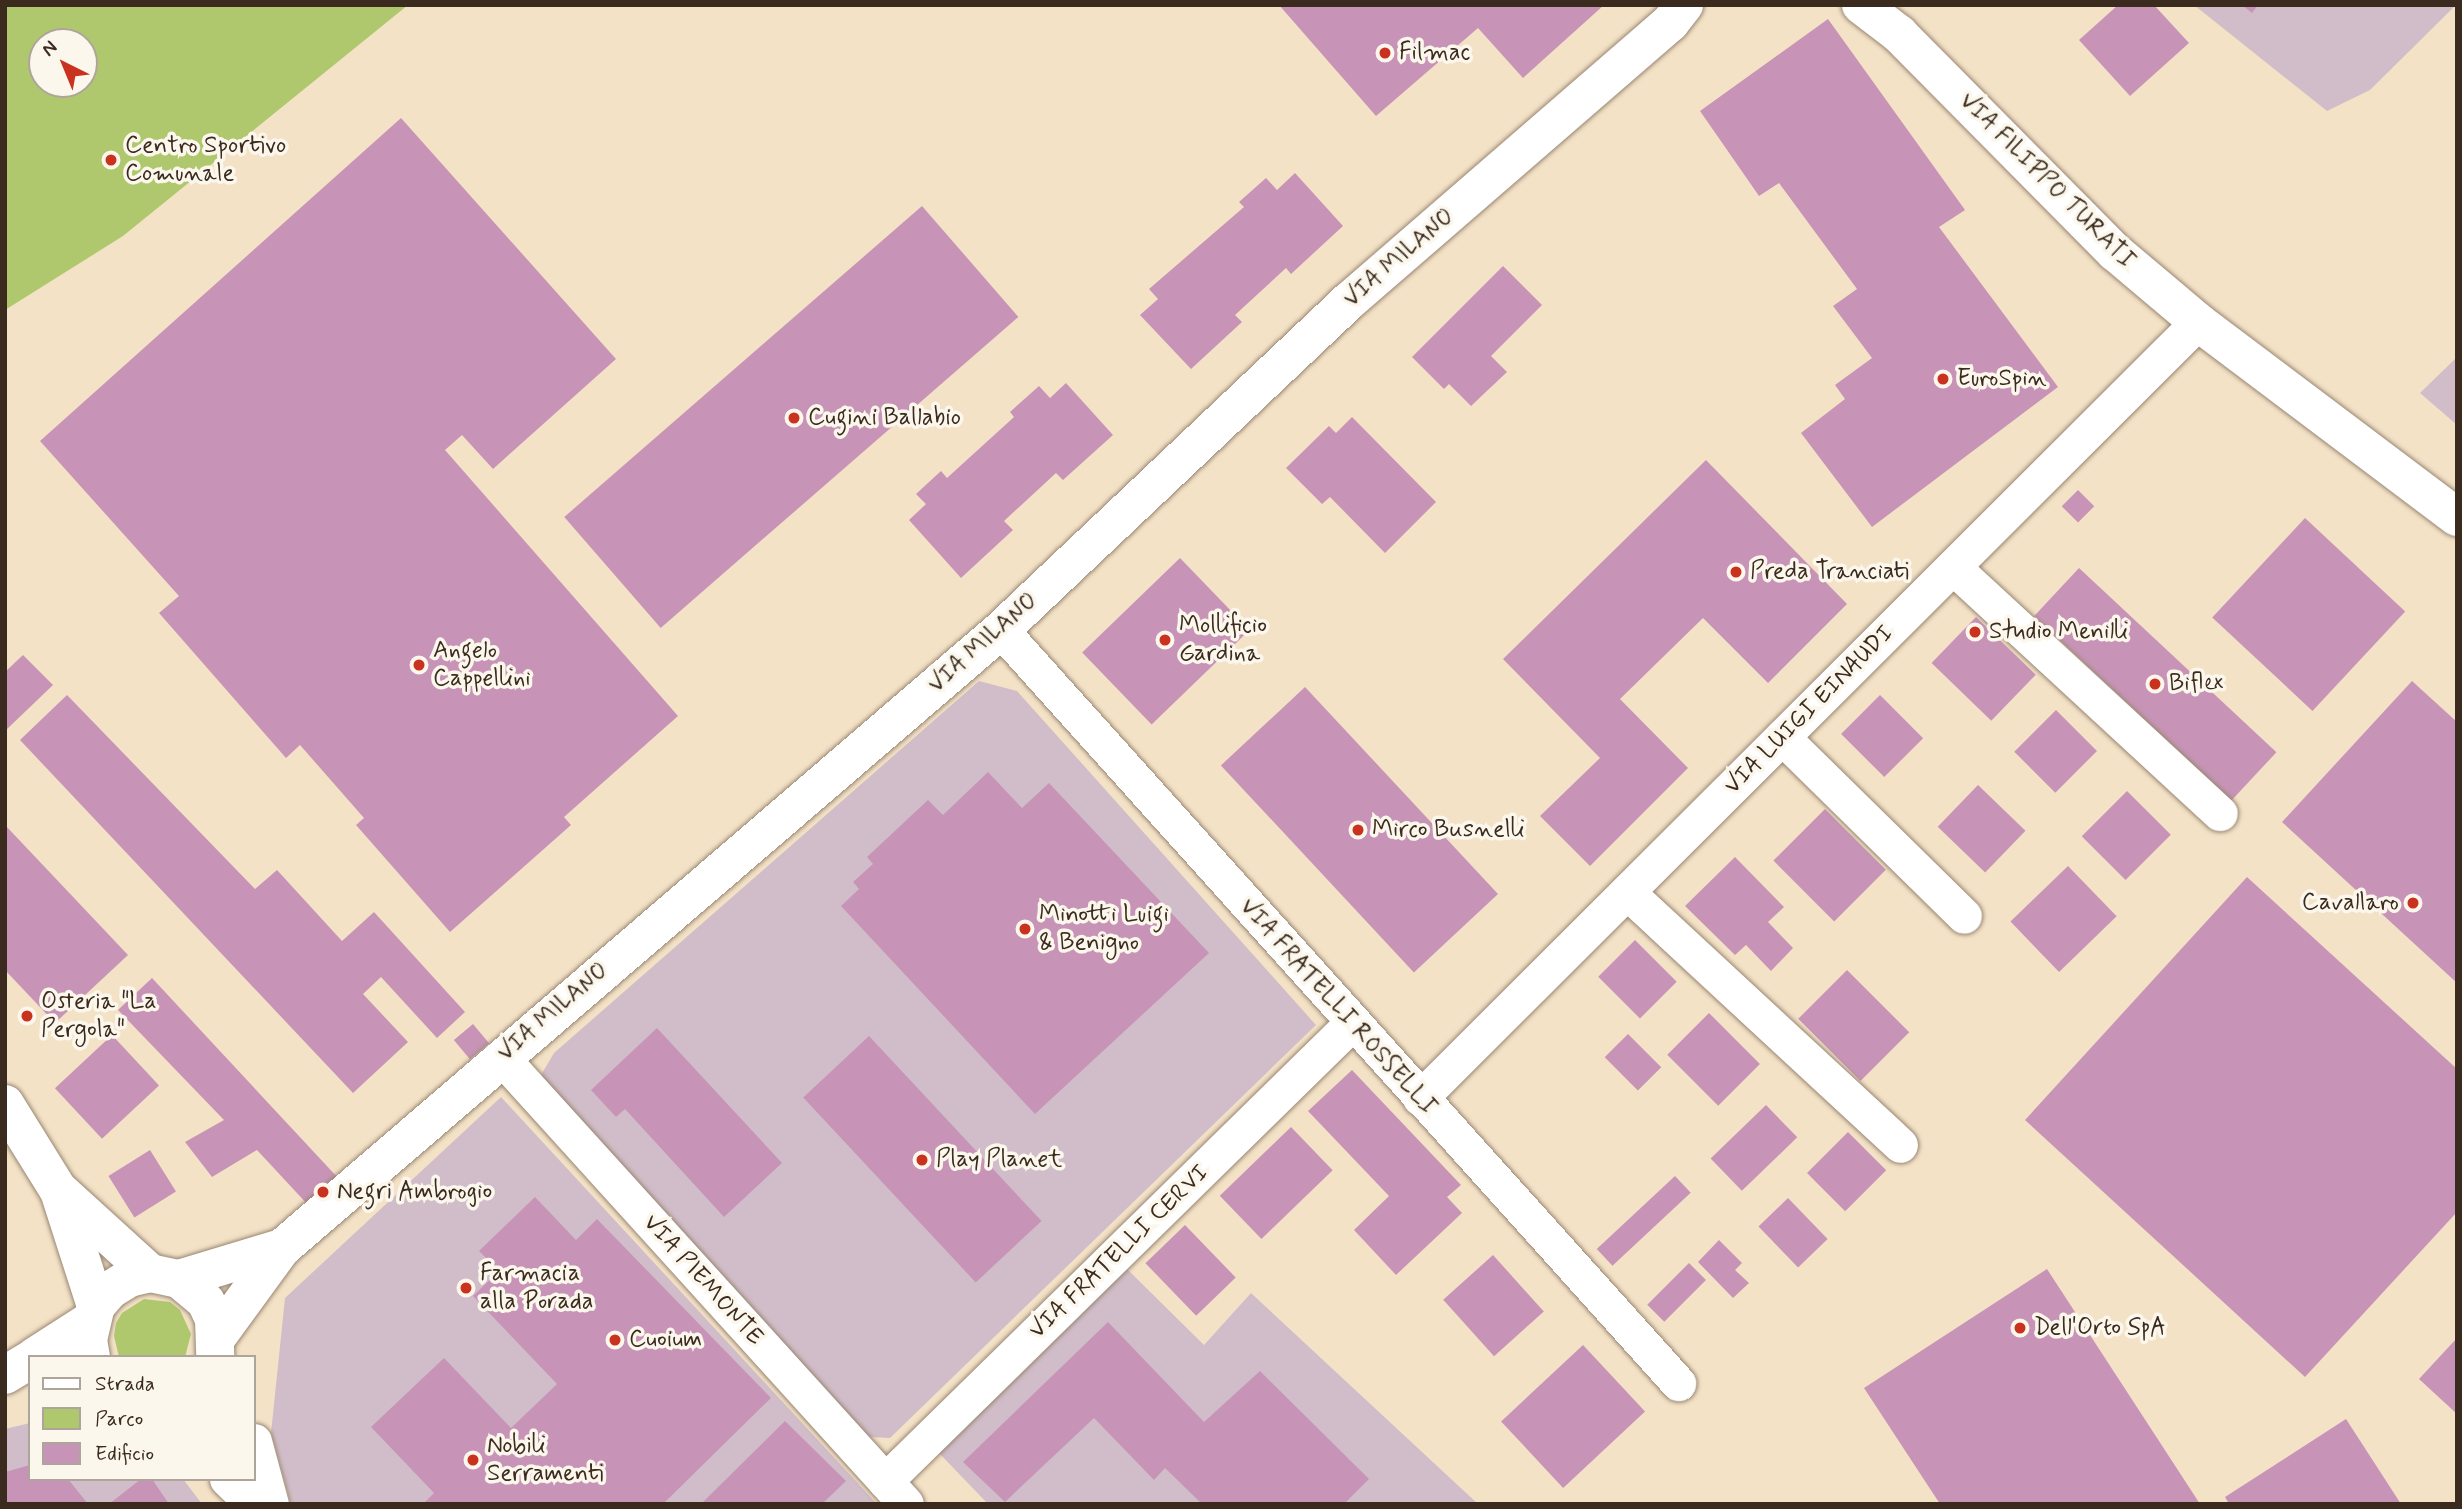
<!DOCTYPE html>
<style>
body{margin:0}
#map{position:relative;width:2462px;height:1509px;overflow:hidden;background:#f4e2c7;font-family:Mynerve,sans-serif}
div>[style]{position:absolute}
.industrial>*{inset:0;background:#d1bdc9}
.green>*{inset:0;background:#b0c86d}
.building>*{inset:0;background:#c794b7;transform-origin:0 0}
.roads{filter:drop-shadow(0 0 2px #988672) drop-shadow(0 0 2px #988672)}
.minor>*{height:35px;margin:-17.5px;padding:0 17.5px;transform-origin:17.5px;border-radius:17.5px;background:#fff}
.tertiary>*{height:38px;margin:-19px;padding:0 19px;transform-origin:19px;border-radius:19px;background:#fff}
.dots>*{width:19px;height:19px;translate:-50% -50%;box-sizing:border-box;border:4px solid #fbf7ec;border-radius:50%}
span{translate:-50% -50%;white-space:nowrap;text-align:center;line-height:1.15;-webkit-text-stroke:7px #fbf7ec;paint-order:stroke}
.poi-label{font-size:24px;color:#3b2a1e}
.left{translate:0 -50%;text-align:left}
.right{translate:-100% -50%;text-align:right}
.street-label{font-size:24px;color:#3b2a1e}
.frame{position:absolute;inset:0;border:7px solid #3b2a1e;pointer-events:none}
.legend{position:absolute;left:28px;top:1355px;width:228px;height:126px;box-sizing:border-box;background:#fbf7ec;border:2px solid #aea59a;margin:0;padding:9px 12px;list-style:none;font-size:21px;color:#3b2a1e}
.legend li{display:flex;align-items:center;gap:14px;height:35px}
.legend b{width:35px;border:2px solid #aea59a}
.north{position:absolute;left:28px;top:28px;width:70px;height:70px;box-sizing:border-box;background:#fbf7ec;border:2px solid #aea59a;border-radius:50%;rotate:317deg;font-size:19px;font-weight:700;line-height:28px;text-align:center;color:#3b2a1e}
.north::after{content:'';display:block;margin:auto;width:24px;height:32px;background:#c8321e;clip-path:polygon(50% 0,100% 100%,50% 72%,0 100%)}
</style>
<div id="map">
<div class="industrial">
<div style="clip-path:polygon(2194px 5px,2456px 5px,2370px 90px,2327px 111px)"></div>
<div style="clip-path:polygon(2457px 357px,2457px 425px,2420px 393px)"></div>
<div style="clip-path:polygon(979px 681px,1017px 691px,1316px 1025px,890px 1438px,869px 1437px,552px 1097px,541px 1075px,554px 1053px)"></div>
<div style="clip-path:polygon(501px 1097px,877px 1504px,291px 1504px,271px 1433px,285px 1298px)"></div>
<div style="clip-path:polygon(1126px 1268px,1204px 1345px,1251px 1293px,1478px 1504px,988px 1504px,938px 1452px)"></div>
<div style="clip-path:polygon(30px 1423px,30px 1479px,183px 1479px,202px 1504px,5px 1504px,5px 1429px)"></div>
</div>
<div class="green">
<div style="clip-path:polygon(evenodd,5px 5px,408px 5px,123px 236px,5px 310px,5px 5px,42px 42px,84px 42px,84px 84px,42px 84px,42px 42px)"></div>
<div style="clip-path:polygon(144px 1299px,170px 1302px,180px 1310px,191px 1334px,185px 1357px,119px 1357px,114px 1336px,116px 1323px,122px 1313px)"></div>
</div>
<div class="building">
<div style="clip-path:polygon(1279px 5px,1604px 5px,1523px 78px,1478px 28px,1376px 116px)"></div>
<div style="clip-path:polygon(2118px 5px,2154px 5px,2189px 43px,2130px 96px,2079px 40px)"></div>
<div style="clip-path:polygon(2242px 5px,2258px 5px,2252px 13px)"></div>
<div style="clip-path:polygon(1828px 19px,1965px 210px,1939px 227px,2058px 387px,1872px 527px,1801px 433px,1845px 399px,1835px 385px,1872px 358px,1833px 306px,1857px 289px,1779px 183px,1759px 196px,1700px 111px)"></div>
<div style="clip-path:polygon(401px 118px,616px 359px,493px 469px,462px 435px,445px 450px,678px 716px,564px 817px,571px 825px,450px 932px,356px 825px,364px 818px,300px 745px,286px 758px,159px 613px,179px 596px,40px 441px)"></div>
<div style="clip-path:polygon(1295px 173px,1343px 226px,1291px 274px,1286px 268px,1235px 315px,1242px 322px,1191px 369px,1140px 315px,1158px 299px,1149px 289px,1244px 207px,1239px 202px,1266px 178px,1277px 190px)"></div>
<div style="left:922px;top:206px;width:147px;height:474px;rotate:49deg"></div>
<div style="clip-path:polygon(1503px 266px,1542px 305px,1491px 356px,1507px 372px,1471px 406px,1449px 384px,1444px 389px,1412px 357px)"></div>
<div style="clip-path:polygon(1066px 383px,1113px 435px,1063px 480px,1056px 473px,1004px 521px,1013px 530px,961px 578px,909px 520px,926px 504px,916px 494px,941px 471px,947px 478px,1014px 417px,1010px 412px,1039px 386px,1050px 398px)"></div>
<div style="clip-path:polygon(1352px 417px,1436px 502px,1385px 553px,1330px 497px,1322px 504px,1286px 468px,1329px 426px,1336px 433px)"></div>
<div style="clip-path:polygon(1706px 460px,1847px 604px,1768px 683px,1703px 618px,1620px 699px,1688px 768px,1590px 866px,1540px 816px,1600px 758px,1503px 659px)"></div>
<div style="left:2078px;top:490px;width:23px;height:23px;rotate:45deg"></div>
<div style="left:2305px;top:518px;width:137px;height:136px;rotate:43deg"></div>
<div style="left:1180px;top:558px;width:100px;height:136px;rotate:46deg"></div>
<div style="left:2079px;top:568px;width:270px;height:66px;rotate:43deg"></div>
<div style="left:1976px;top:617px;width:83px;height:64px;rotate:44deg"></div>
<div style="clip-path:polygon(23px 655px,53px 685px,5px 731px,5px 672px)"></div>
<div style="clip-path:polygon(2412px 681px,2457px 722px,2457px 983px,2282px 822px)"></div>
<div style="left:1305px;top:687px;width:283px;height:115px;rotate:47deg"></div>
<div style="clip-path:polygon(67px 695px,255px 889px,277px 870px,342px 941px,374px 912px,465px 1012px,437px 1038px,381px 977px,363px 994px,408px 1042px,353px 1093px,20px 740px)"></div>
<div style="left:1880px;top:695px;width:61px;height:55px;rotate:45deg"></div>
<div style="left:2056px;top:710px;width:58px;height:59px;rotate:45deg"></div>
<div style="clip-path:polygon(988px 772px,1022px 808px,1049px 783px,1209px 953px,1035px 1114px,841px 906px,859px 889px,853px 882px,873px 864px,867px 857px,928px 800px,943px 815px)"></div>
<div style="left:1978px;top:785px;width:66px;height:58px;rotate:44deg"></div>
<div style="left:2127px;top:791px;width:62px;height:64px;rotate:45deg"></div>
<div style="left:1825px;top:809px;width:86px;height:73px;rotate:45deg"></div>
<div style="clip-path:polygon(5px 825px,128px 955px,55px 1023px,5px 970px)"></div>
<div style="clip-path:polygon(1735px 857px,1784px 907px,1768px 922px,1793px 948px,1771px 971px,1746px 945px,1735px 955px,1685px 906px)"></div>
<div style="left:2068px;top:866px;width:70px;height:80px;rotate:46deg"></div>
<div style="clip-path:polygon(2247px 877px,2457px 1069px,2457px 1212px,2305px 1377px,2025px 1120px)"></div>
<div style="left:1635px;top:940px;width:59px;height:52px;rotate:45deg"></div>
<div style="left:1847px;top:970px;width:88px;height:69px;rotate:45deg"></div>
<div style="clip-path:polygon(152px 978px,339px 1179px,309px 1206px,257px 1150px,212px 1177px,185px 1142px,224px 1120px,118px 1010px)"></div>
<div style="left:1709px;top:1013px;width:72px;height:59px;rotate:45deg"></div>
<div style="left:473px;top:1024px;width:25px;height:25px;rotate:50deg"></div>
<div style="clip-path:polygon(657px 1028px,782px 1163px,724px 1217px,625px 1109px,616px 1117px,591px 1090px)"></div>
<div style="left:1628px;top:1034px;width:47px;height:33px;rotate:45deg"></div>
<div style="left:112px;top:1035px;width:69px;height:78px;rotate:47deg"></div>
<div style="left:869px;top:1036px;width:253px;height:90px;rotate:47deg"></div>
<div style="clip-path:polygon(1352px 1070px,1461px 1185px,1447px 1197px,1462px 1213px,1396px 1275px,1354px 1230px,1389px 1196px,1308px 1111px)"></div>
<div style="left:1766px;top:1105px;width:45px;height:77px;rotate:46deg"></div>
<div style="left:1291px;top:1127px;width:60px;height:99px;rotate:46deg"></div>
<div style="left:1848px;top:1132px;width:54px;height:58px;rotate:45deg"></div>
<div style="left:150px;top:1150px;width:49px;height:49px;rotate:58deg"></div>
<div style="left:1675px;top:1176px;width:23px;height:107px;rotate:47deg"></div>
<div style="clip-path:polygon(535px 1197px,576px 1240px,597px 1219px,771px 1398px,663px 1504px,423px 1504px,434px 1493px,371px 1427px,444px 1358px,511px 1428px,557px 1384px,473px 1296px,499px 1271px,479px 1251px)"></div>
<div style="left:1788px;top:1198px;width:57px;height:41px;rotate:46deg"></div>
<div style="left:1185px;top:1225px;width:73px;height:55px;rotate:46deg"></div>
<div style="clip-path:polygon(1719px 1240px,1742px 1263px,1735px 1270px,1749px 1283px,1733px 1298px,1698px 1262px)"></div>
<div style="left:1493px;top:1255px;width:76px;height:67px;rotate:48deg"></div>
<div style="left:1689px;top:1263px;width:24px;height:59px;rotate:45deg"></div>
<div style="clip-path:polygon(2047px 1269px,2200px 1504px,1940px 1504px,1864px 1388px)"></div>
<div style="clip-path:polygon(1108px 1322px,1204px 1422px,1260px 1371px,1369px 1479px,1344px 1504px,1202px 1504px,1165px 1468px,1154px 1480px,1094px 1418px,1005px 1502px,963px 1462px)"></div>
<div style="clip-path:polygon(2457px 1338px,2457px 1414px,2419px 1379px)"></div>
<div style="left:1583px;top:1345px;width:91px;height:112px;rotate:47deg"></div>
<div style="clip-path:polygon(2346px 1419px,2401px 1504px,2229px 1504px,2225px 1497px)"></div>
<div style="clip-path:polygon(785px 1421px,846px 1481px,822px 1504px,701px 1504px)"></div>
<div style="clip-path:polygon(30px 1465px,30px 1479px,68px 1479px,88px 1504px,5px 1504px,5px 1472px)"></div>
<div style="clip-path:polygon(141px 1479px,152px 1479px,169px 1504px,109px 1504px)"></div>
</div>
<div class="roads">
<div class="minor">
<div style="left:1953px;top:567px;width:363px;rotate:42.7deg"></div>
<div style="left:1001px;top:630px;width:1013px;rotate:48.04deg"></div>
<div style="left:1782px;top:737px;width:255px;rotate:44.5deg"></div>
<div style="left:1627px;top:892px;width:372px;rotate:42.8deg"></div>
<div style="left:501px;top:1057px;width:603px;rotate:47.82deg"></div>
<div style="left:1420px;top:1098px;width:1099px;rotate:-44.93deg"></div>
<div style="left:254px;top:1441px;width:65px;rotate:74.9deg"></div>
<div style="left:227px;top:1479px;width:36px;rotate:44deg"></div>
<div style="left:885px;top:1481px;width:654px;rotate:-44.44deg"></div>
</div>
<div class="tertiary">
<div style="left:1861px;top:5px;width:48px;rotate:37.3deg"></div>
<div style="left:1899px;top:34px;width:307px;rotate:45.3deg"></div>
<div style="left:2115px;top:252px;width:109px;rotate:40.1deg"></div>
<div style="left:2198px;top:322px;width:324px;rotate:37deg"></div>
<div style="left:5px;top:1104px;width:102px;rotate:58.2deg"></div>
<div style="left:59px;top:1191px;width:121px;rotate:72.2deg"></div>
<div style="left:61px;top:1192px;width:120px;rotate:42.3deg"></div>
<div style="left:179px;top:1279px;width:108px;rotate:-16.8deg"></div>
<div style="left:217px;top:1337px;width:110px;rotate:-53.9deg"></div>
<div style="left:282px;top:1248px;width:948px;rotate:-40.68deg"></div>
<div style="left:1001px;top:630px;width:479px;rotate:-43.4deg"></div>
<div style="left:1349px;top:301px;width:425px;rotate:-40.9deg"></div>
<div style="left:1670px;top:23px;width:23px;rotate:-52deg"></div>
<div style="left:34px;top:1357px;width:67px;rotate:-32.7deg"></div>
<div style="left:91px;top:1357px;width:17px;rotate:-100deg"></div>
<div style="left:88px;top:1340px;width:35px;rotate:-77deg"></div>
<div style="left:96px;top:1306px;width:21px;rotate:-49deg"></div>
<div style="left:110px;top:1290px;width:22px;rotate:-32deg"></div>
<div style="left:129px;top:1278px;width:22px;rotate:-13deg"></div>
<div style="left:150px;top:1273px;width:30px;rotate:12deg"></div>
<div style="left:179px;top:1279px;width:35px;rotate:40deg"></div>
<div style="left:206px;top:1302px;width:19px;rotate:65deg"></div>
<div style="left:214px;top:1319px;width:36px;rotate:88deg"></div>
<div style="left:5px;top:1375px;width:29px;rotate:-31deg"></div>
</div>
</div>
<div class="dots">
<div style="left:1385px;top:53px;background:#c8321e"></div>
<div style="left:111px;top:160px;background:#c8321e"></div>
<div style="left:1943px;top:379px;background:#c8321e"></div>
<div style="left:794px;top:418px;background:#c8321e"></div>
<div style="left:1736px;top:572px;background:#c8321e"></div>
<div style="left:1975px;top:632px;background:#c8321e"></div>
<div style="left:1165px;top:640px;background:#c8321e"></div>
<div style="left:419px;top:665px;background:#c8321e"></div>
<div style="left:2155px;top:684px;background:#c8321e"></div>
<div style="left:1358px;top:830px;background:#c8321e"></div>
<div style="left:2413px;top:903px;background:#c8321e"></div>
<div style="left:1025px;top:929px;background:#c8321e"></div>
<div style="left:27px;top:1016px;background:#c8321e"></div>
<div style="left:922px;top:1160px;background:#c8321e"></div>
<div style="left:323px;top:1192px;background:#c8321e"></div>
<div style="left:466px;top:1288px;background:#c8321e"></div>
<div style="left:2020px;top:1328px;background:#c8321e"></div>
<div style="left:615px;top:1340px;background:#c8321e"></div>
<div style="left:473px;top:1460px;background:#c8321e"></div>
</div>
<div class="poi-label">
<span class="left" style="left:1399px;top:53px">Filmac</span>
<span class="left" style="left:125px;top:160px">Centro Sportivo<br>Comunale</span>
<span class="left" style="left:1957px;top:379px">EuroSpin</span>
<span class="left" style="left:808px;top:418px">Cugini Ballabio</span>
<span class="left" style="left:1750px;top:572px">Preda Tranciati</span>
<span class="left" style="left:1179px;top:640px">Mollificio<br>Gardina</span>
<span class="left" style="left:1989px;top:632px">Studio Menilli</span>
<span class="left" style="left:433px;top:665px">Angelo<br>Cappellini</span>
<span class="left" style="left:2169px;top:684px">Biflex</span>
<span class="left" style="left:1372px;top:830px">Mirco Busnelli</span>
<span class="right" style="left:2399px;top:903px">Cavallaro</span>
<span class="left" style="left:1039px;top:929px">Minotti Luigi<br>&amp; Benigno</span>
<span class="left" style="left:41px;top:1016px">Osteria "La<br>Pergola"</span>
<span class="left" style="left:936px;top:1160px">Play Planet</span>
<span class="left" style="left:337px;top:1192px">Negri Ambrogio</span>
<span class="left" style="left:480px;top:1288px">Farmacia<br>alla Porada</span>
<span class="left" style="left:2034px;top:1328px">Dell'Orto SpA</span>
<span class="left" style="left:629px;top:1340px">Cuoium</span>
<span class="left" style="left:487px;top:1460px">Nobili<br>Serramenti</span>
</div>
<div class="street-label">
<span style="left:2047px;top:181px;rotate:45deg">VIA FILIPPO TURATI</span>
<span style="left:1399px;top:258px;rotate:-41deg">VIA MILANO</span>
<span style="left:983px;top:643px;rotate:-42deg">VIA MILANO</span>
<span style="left:1809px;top:710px;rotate:-45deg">VIA LUIGI EINAUDI</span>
<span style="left:1338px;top:1007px;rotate:48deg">VIA FRATELLI ROSSELLI</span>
<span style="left:553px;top:1012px;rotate:-41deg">VIA MILANO</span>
<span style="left:1119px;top:1252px;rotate:-44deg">VIA FRATELLI CERVI</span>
<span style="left:703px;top:1280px;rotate:48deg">VIA PIEMONTE</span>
</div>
<div class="frame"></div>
<ul class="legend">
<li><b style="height:9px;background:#fff"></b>Strada</li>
<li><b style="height:19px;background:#b0c86d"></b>Parco</li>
<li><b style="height:19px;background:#c794b7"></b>Edificio</li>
</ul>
<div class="north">N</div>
</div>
